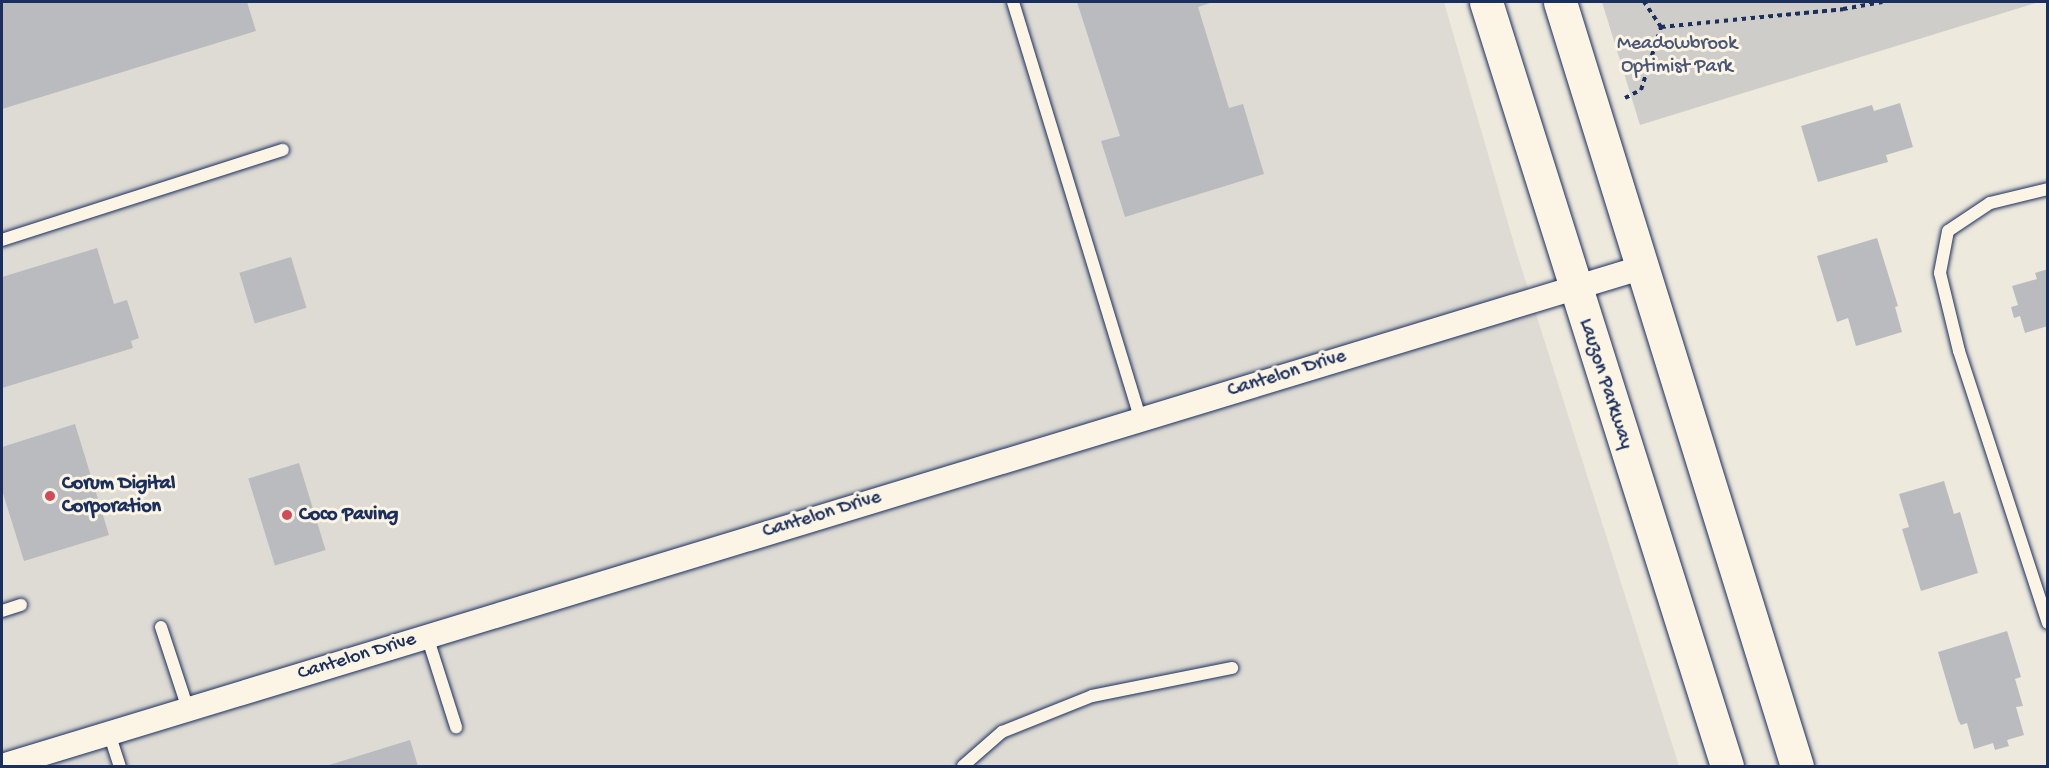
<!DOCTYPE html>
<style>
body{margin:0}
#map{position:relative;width:2049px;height:768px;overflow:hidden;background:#eee9dd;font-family:"Gochi Hand",sans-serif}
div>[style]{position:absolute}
.built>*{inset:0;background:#dedbd4}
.green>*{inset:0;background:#cfcdca}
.building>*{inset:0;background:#babbbe;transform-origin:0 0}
.path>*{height:4px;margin-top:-2px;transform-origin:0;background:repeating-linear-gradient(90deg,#1b2f5e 0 4.5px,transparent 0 9px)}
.roads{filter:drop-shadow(0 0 2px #1b2f5e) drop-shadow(0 0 2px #1b2f5e)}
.service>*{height:12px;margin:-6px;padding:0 6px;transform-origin:6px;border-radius:6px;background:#fcf5e5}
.minor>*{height:24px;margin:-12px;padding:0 12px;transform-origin:12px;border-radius:12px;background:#fcf5e5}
.secondary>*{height:33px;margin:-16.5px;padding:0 16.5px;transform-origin:16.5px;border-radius:16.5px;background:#fcf5e5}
.dots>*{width:16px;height:16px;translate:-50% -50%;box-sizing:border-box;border:3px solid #fcf5e5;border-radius:50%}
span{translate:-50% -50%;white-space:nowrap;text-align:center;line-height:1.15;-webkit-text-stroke:6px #fcf5e5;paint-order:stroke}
.park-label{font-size:20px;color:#485679}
.street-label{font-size:20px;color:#1b2f5e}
.poi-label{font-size:20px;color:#1b2f5e;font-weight:700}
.left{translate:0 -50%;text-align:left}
.frame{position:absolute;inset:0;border:3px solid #1b2f5e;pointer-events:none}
</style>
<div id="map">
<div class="built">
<div style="clip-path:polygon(2px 2px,1444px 2px,1517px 254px,1679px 766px,2px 766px)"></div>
</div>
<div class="green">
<div style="clip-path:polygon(1602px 2px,2039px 2px,1640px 125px)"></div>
</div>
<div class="building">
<div style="clip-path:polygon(2px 2px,247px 2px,256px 31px,2px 109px)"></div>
<div style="clip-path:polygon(1077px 2px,1213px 2px,1198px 7px,1229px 108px,1243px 104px,1264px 174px,1125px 217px,1101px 141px,1120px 136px)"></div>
<div style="clip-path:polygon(1900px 103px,1913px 147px,1886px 155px,1888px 162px,1818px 182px,1801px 126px,1872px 105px,1874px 111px)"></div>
<div style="clip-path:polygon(1877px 238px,1898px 306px,1895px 307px,1902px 332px,1856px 346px,1848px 318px,1837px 322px,1817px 256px)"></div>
<div style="clip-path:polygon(97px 248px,114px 304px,127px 300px,139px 338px,131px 341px,133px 348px,2px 388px,2px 277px)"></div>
<div style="left:291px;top:257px;width:53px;height:54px;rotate:73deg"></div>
<div style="clip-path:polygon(2048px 269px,2048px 326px,2025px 333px,2020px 316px,2014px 318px,2011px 307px,2018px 305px,2012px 286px,2037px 279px,2035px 273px)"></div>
<div style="clip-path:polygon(75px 424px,109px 535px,24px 561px,2px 490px,2px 447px)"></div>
<div style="left:299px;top:463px;width:91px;height:53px;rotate:73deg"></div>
<div style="clip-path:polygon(1944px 481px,1954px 514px,1960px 512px,1978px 573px,1921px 591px,1902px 529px,1909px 527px,1899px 494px)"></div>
<div style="clip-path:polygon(2007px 631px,2021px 677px,2015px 679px,2023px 706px,2016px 707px,2024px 735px,2007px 740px,2009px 746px,1995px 750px,1993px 743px,1974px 749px,1967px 723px,1961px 725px,1958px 720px,1938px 652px)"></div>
<div style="clip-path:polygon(410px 740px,418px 766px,326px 766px)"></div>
</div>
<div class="path">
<div style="left:1661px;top:27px;width:183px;rotate:-5.6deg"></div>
<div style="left:1843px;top:9px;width:40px;rotate:-10deg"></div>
<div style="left:1625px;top:98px;width:18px;rotate:-27deg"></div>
<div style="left:1641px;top:90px;width:66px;rotate:-72.4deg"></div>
<div style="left:1661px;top:27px;width:30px;rotate:-124deg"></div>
</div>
<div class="roads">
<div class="service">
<div style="left:1013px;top:2px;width:435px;rotate:73deg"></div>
<div style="left:2048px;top:189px;width:60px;rotate:166.4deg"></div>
<div style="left:1990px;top:203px;width:50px;rotate:146.3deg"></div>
<div style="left:1948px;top:231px;width:43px;rotate:100.8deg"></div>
<div style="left:1940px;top:273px;width:80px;rotate:76.3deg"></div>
<div style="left:1959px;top:351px;width:286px;rotate:71.9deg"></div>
<div style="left:2px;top:240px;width:295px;rotate:-17.8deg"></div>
<div style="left:2px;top:611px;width:20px;rotate:-18deg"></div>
<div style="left:161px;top:627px;width:86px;rotate:71.8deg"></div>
<div style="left:427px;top:636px;width:96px;rotate:72.3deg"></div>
<div style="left:109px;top:733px;width:35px;rotate:72deg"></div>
<div style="left:963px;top:766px;width:52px;rotate:-41.1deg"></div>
<div style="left:1002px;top:732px;width:97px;rotate:-21.8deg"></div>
<div style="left:1092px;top:696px;width:143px;rotate:-11.3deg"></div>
</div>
<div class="minor">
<div style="left:2px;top:766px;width:1715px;rotate:-16.91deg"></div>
</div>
<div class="secondary">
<div style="left:1486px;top:2px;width:801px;rotate:72.49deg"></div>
<div style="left:1560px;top:2px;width:800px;rotate:72.77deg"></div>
</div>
</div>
<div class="dots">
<div style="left:50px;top:496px;background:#d1495b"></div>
<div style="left:287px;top:515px;background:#d1495b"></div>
</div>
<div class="park-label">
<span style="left:1677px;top:56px">Meadowbrook<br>Optimist Park</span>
</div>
<div class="street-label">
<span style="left:1287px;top:374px;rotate:-17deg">Cantelon Drive</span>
<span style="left:1605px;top:384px;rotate:72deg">Lauzon Parkway</span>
<span style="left:822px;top:515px;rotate:-17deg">Cantelon Drive</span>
<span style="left:357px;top:657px;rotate:-17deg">Cantelon Drive</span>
</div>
<div class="poi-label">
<span class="left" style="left:62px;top:496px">Corum Digital<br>Corporation</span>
<span class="left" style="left:299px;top:515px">Coco Paving</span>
</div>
<div class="frame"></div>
</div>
